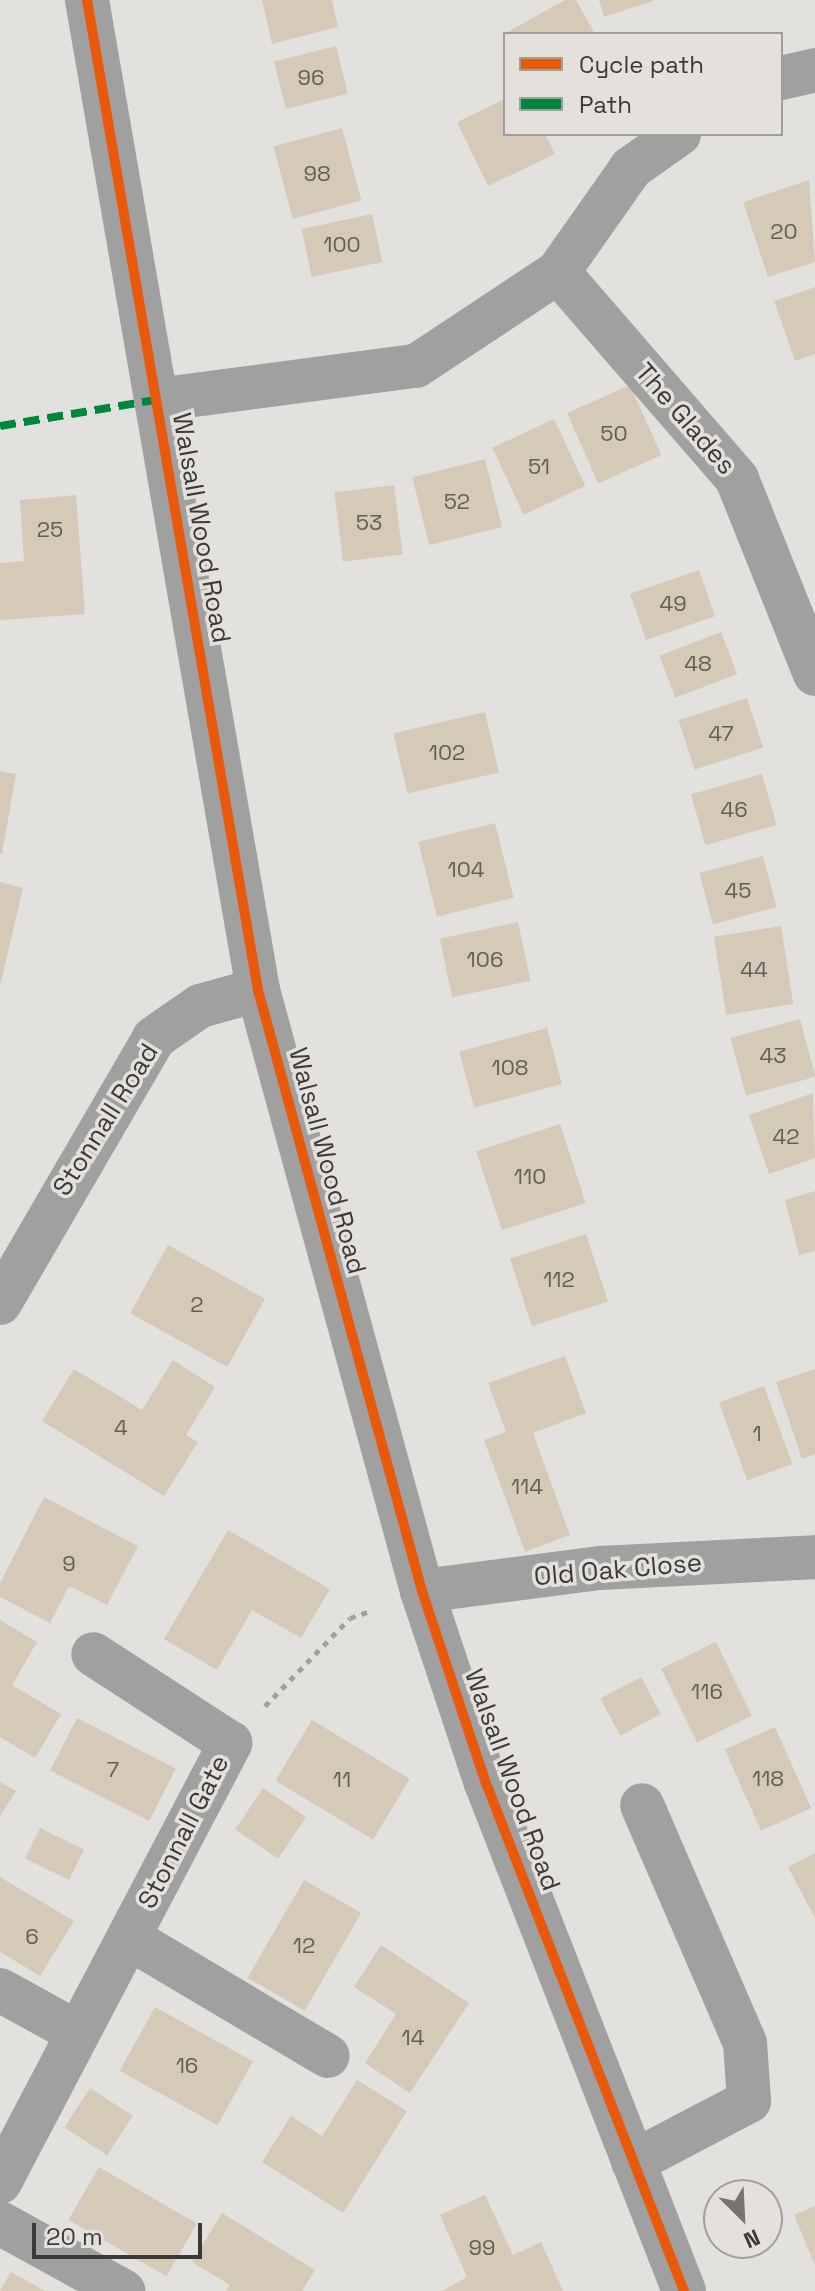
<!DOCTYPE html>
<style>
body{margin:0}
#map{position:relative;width:815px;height:2291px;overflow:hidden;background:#e3e1de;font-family:"Space Grotesk",sans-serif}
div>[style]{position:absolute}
.building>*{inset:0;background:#d5cab8;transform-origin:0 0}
.path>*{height:5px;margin-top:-2.5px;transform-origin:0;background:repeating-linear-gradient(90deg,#a2a1a1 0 6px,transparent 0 12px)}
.minor>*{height:44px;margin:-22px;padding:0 22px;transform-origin:22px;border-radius:22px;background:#a1a0a0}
.quiet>*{height:8px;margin-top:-4px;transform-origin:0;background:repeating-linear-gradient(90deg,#00873e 0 16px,transparent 0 24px)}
.cycleway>*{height:10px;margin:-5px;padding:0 5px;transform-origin:5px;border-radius:5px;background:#e8590c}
span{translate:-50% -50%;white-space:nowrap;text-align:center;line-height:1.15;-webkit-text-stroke:7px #e4e1dd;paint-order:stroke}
.number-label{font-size:22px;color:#625e58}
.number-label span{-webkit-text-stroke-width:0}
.street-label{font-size:26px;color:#3b3a38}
.legend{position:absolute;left:503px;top:32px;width:280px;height:104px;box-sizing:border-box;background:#e4e1dd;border:2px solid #a09e9b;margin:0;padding:10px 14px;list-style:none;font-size:24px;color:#3b3a38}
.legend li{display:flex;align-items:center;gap:16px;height:40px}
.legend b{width:40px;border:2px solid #a09e9b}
.north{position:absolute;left:703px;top:2179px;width:80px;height:80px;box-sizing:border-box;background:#e4e1dd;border:2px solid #a09e9b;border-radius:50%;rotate:156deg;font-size:22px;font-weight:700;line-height:32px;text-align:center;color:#3b3a38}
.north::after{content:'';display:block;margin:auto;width:28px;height:36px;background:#767472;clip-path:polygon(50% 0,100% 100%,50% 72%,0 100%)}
.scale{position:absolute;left:32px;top:2223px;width:170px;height:36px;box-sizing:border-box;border:4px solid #3b3a38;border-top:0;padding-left:10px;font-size:24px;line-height:28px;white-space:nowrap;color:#3b3a38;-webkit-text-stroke:6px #e4e1dd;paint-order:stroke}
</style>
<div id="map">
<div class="building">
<div style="clip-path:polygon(262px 0,332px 0,338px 27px,272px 44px)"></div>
<div style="clip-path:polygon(565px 0,576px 0,595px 34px,504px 34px)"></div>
<div style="clip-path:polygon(599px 0,653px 0,653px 1px,604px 17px)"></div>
<div style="left:336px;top:46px;width:49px;height:64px;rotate:76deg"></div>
<div style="clip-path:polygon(505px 99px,505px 134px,545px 134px,555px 154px,488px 186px,457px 122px)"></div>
<div style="left:342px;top:128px;width:75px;height:71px;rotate:75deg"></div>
<div style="clip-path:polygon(809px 180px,815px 262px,768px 277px,743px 202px)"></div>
<div style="left:372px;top:214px;width:49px;height:72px;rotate:78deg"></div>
<div style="clip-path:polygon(815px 287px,815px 354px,795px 361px,774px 301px)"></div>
<div style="left:630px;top:385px;width:77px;height:69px;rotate:66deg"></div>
<div style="left:554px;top:419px;width:74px;height:68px;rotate:65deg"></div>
<div style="left:485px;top:459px;width:70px;height:75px;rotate:76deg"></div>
<div style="left:394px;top:485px;width:70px;height:60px;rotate:83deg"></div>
<div style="clip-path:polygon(76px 495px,85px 614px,0 620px,0 563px,24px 561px,20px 500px)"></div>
<div style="left:699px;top:570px;width:49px;height:73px;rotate:71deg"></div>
<div style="left:721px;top:632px;width:45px;height:66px;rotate:69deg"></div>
<div style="left:747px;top:698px;width:52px;height:72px;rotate:72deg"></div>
<div style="left:485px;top:712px;width:62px;height:94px;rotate:77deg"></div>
<div style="clip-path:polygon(0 771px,16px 774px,2px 854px,0 854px)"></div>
<div style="left:762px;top:774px;width:53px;height:74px;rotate:74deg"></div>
<div style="left:495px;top:823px;width:77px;height:79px;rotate:76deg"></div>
<div style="left:763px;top:856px;width:53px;height:66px;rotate:75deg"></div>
<div style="clip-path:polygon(0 882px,23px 888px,1px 982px,0 982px)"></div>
<div style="left:518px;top:922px;width:60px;height:80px;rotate:78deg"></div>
<div style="left:781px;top:926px;width:79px;height:68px;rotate:81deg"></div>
<div style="left:800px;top:1019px;width:60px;height:72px;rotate:75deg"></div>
<div style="left:547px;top:1028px;width:58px;height:91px;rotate:75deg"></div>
<div style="clip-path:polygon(813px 1093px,815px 1158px,769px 1174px,749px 1115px)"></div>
<div style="left:560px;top:1124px;width:83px;height:88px;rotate:72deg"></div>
<div style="clip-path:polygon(815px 1191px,815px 1251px,799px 1255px,785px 1200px)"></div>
<div style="left:586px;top:1234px;width:71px;height:80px;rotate:72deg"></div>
<div style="left:168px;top:1245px;width:111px;height:78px;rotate:29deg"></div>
<div style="clip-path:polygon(565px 1356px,586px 1413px,533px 1433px,570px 1535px,525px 1552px,484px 1440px,506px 1432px,488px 1383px)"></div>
<div style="clip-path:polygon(173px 1360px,215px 1387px,186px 1435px,198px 1442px,164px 1496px,42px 1421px,74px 1369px,142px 1410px)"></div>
<div style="clip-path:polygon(815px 1369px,815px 1454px,802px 1459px,776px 1382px)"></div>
<div style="left:764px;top:1386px;width:83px;height:48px;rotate:70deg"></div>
<div style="clip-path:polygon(44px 1497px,138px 1546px,107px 1605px,69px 1586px,50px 1623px,0 1597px,0 1583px)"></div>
<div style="clip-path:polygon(228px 1530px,330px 1589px,301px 1638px,252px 1610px,217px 1670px,164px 1639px)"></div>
<div style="clip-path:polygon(0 1620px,37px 1642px,12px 1685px,61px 1714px,35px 1758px,0 1737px)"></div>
<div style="left:716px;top:1642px;width:82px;height:61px;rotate:64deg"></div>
<div style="left:641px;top:1677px;width:42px;height:46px;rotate:62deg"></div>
<div style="left:77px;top:1718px;width:111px;height:59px;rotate:27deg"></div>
<div style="left:312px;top:1720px;width:114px;height:71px;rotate:31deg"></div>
<div style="left:775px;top:1727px;width:89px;height:55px;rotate:66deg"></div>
<div style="clip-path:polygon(0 1782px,16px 1791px,0 1816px)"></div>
<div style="left:263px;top:1788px;width:52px;height:50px;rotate:34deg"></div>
<div style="left:40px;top:1828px;width:49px;height:34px;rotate:26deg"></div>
<div style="clip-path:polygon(815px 1853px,815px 1918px,788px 1867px)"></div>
<div style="clip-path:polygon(0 1877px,74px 1921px,40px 1976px,0 1952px)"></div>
<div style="left:304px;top:1880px;width:66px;height:113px;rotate:30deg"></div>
<div style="clip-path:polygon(381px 1945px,469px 2003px,410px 2093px,365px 2063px,396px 2014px,354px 1987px)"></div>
<div style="left:155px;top:2007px;width:112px;height:73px;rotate:29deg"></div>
<div style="clip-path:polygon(357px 2080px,407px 2111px,343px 2213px,262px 2162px,291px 2116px,322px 2136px)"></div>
<div style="left:90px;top:2088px;width:51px;height:47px;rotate:33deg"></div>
<div style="left:99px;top:2167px;width:113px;height:61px;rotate:30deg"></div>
<div style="clip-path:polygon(485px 2195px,513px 2255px,541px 2242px,563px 2291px,442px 2291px,467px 2277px,440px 2215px)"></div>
<div style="clip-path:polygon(815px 2206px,815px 2265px,794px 2215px)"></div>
<div style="clip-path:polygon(222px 2213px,315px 2270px,302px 2291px,226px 2291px,230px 2285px,192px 2262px)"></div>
<div style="clip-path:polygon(11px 2272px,45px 2291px,0 2291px)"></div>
</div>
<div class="path">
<div style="left:265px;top:1706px;width:122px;rotate:-46deg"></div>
<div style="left:350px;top:1618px;width:24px;rotate:-19deg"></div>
</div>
<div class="minor">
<div style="left:87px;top:0;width:1005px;rotate:80.2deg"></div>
<div style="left:258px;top:990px;width:623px;rotate:74.74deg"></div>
<div style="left:422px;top:1591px;width:202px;rotate:71.6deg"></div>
<div style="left:486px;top:1783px;width:545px;rotate:68.71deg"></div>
<div style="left:781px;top:78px;width:35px;rotate:-13deg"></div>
<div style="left:558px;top:272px;width:274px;rotate:49.1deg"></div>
<div style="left:737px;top:479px;width:210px;rotate:68.2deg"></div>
<div style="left:156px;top:400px;width:262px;rotate:-7.5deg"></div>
<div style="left:416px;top:366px;width:170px;rotate:-33.5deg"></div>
<div style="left:558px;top:272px;width:127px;rotate:-54.9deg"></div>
<div style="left:631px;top:168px;width:59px;rotate:-35.3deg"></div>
<div style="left:0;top:1303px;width:306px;rotate:-59.8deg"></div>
<div style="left:154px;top:1038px;width:56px;rotate:-34.8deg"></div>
<div style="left:200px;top:1006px;width:60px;rotate:-15.4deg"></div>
<div style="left:422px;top:1591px;width:179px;rotate:-7.4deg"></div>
<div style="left:600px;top:1568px;width:215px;rotate:-2.9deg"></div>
<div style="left:129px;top:1938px;width:231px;rotate:30.7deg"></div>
<div style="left:0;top:1990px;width:89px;rotate:28.9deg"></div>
<div style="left:633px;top:2162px;width:131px;rotate:-27.7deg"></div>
<div style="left:749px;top:2101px;width:58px;rotate:-93.9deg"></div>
<div style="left:745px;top:2043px;width:259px;rotate:-113.4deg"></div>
<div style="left:0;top:2182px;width:496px;rotate:-62.3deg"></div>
<div style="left:230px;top:1743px;width:163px;rotate:-147deg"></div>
<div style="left:0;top:2223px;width:141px;rotate:28.9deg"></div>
</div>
<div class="quiet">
<div style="left:0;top:426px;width:158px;rotate:-9.5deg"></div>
</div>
<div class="cycleway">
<div style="left:87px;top:0;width:1005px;rotate:80.2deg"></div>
<div style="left:258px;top:990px;width:623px;rotate:74.74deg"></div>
<div style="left:422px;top:1591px;width:202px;rotate:71.6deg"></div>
<div style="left:486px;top:1783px;width:545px;rotate:68.71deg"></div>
</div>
<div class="number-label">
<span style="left:311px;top:78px">96</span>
<span style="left:317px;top:174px">98</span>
<span style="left:784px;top:232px">20</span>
<span style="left:342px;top:245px">100</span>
<span style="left:614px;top:434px">50</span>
<span style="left:539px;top:467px">51</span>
<span style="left:457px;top:502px">52</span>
<span style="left:369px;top:523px">53</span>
<span style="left:50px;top:530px">25</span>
<span style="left:673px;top:604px">49</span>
<span style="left:698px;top:664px">48</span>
<span style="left:721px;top:734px">47</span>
<span style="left:447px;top:753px">102</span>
<span style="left:734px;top:810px">46</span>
<span style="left:466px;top:870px">104</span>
<span style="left:738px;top:891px">45</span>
<span style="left:485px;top:960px">106</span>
<span style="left:754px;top:970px">44</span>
<span style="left:773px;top:1056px">43</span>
<span style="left:510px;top:1068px">108</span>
<span style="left:786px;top:1137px">42</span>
<span style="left:530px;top:1177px">110</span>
<span style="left:559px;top:1280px">112</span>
<span style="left:197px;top:1305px">2</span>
<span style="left:121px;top:1428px">4</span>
<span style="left:757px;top:1434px">1</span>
<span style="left:527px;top:1487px">114</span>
<span style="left:69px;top:1564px">9</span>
<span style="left:707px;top:1692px">116</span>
<span style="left:113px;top:1770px">7</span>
<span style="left:768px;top:1779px">118</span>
<span style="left:342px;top:1780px">11</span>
<span style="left:32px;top:1937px">6</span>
<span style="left:304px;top:1946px">12</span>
<span style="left:413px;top:2038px">14</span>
<span style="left:187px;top:2066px">16</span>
<span style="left:482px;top:2248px">99</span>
</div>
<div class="street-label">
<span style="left:685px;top:419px;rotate:49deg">The Glades</span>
<span style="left:201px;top:528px;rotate:80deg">Walsall Wood Road</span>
<span style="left:106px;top:1120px;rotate:-58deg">Stonnall Road</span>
<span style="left:327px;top:1161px;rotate:75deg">Walsall Wood Road</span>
<span style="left:618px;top:1570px;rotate:-5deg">Old Oak Close</span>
<span style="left:512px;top:1780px;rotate:70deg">Walsall Wood Road</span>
<span style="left:184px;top:1832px;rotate:-63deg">Stonnall Gate</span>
</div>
<ul class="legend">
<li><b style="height:10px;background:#e8590c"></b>Cycle path</li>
<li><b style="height:10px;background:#00873e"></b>Path</li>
</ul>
<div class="north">N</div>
<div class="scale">20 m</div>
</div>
